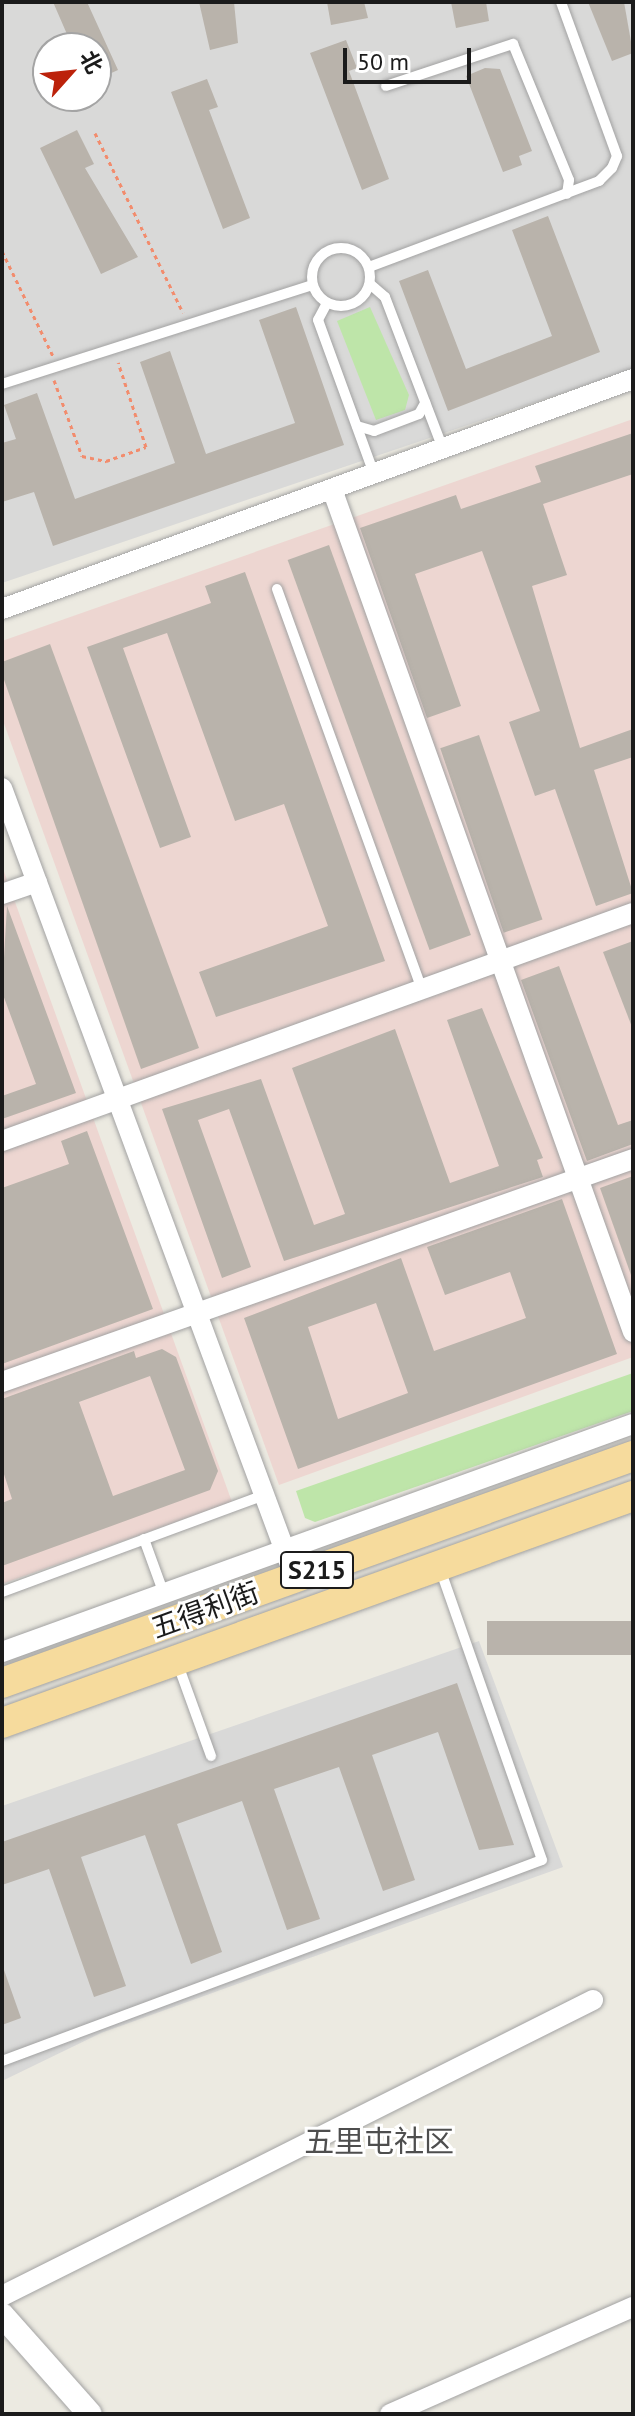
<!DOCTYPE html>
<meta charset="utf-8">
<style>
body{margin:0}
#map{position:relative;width:635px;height:2416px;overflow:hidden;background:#eceae1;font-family:"PT Sans","Noto Sans SC",sans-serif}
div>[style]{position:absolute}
.residential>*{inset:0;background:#d9d9d8}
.commercial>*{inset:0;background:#edd6d1}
.grass>*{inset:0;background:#bee5a9}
.building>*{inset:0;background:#b9b3ab;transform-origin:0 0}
.path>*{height:3px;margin-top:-1.5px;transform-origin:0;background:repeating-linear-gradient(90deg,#f28c6d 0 4px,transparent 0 8px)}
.roads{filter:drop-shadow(0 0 2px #a2a2a2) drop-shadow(0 0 2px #a2a2a2)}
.service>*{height:10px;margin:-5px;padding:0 5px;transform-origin:5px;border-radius:5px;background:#fff}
.service>.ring{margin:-5px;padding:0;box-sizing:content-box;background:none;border:10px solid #fff;border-radius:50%}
.minor>*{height:20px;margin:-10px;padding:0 10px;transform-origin:10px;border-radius:10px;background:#fff}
.tertiary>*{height:24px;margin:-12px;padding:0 12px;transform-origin:12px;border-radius:12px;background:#fff}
.primary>*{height:30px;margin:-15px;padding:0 15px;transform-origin:15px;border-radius:15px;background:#f6db9d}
span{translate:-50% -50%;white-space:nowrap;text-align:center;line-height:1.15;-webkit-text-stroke:6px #fff;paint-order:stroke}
.shield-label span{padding:2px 6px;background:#fff;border:2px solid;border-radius:6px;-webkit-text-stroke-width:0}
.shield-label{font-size:26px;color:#1b1b1b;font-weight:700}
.street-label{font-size:28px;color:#1b1b1b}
.neighbourhood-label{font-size:30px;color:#4e4e4e}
.frame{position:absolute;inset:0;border:4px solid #1b1b1b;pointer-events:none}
.north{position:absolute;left:32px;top:32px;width:80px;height:80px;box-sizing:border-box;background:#fff;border:2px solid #a4a4a4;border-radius:50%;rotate:63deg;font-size:22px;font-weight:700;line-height:32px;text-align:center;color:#1b1b1b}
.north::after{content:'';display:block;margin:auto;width:28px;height:36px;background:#bc220b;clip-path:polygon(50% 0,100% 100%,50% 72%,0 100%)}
.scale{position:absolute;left:343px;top:48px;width:128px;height:36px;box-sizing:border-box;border:4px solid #1b1b1b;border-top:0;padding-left:10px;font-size:24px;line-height:28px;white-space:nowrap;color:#1b1b1b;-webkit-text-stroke:6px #fff;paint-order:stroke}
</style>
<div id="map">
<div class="residential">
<div style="clip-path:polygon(evenodd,2px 2px,633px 2px,633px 369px,2px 583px,2px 2px,48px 48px,96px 48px,96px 96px,48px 96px,48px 48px)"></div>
<div style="clip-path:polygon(479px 1641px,563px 1867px,101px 2033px,2px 2081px,2px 1806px)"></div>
</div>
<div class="commercial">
<div style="clip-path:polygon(633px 419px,633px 1357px,279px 1485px,2px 718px,2px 641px)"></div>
<div style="clip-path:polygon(2px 866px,232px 1502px,2px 1584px)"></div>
</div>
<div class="grass">
<div style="clip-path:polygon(370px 307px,409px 395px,405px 410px,376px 420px,337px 321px)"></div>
<div style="clip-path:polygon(633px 1373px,633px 1411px,315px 1522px,305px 1518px,296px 1491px)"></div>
</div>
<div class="building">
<div style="clip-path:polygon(53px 2px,87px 2px,118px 70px,96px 80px,96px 48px,73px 48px)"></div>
<div style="clip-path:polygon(199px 2px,234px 2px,238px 43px,210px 50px)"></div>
<div style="clip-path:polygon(327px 2px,364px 2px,368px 18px,331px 25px)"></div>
<div style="clip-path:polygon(451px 2px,486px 2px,489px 21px,456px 28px)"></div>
<div style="clip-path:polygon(588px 2px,624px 2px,633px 53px,612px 61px)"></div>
<div style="clip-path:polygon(346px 40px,357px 68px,349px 71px,389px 179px,362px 190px,310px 53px)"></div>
<div style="clip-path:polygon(485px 68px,500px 69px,532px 151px,519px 156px,522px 165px,503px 172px,466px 76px)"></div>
<div style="clip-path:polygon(207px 79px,218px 107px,209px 110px,250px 218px,223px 229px,171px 92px)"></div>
<div style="clip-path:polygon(77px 130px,94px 164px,85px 168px,138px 257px,101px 274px,40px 148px)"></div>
<div style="clip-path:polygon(548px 216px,600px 352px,448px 411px,399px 281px,428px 270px,466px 369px,552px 336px,512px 230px)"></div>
<div style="clip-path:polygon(296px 307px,344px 445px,53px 546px,34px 492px,2px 502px,2px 443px,16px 439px,4px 405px,37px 393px,75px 499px,175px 463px,140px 362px,170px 351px,206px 454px,295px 423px,259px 320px)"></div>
<div style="clip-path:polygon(633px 433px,633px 474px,543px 504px,567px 575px,532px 586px,580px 748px,633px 729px,633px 757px,594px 770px,633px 893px,596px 906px,555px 789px,535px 796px,509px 722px,540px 711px,482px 551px,415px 574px,461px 706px,427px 718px,360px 528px,456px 495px,461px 509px,541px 482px,535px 466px)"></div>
<div style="left:329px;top:545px;width:415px;height:44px;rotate:70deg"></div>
<div style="clip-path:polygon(245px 572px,385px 961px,216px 1017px,199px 972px,328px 926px,284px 804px,235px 821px,167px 633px,123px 648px,191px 837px,160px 848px,87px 647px,211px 603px,205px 586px)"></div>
<div style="clip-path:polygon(50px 644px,199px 1048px,141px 1069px,2px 674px,2px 662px)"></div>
<div style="left:479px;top:735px;width:195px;height:41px;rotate:71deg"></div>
<div style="clip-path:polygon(7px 906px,76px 1093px,2px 1119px,2px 1096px,36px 1084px,2px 992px)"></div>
<div style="clip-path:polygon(633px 941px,633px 1027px,632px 1027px,603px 952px)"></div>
<div style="clip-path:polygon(559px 966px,618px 1125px,633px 1120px,633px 1144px,587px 1161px,521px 980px)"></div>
<div style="clip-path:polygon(482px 1008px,543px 1158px,537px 1160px,543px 1177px,284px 1261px,229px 1109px,198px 1120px,251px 1267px,222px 1278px,162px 1109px,261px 1079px,314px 1225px,345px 1214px,292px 1068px,395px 1029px,450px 1183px,499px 1166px,447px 1020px)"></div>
<div style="clip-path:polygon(87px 1131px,153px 1309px,2px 1364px,2px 1188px,69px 1164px,61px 1141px)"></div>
<div style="clip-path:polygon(633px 1176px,633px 1275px,631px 1275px,600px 1188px)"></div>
<div style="clip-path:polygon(evenodd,562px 1199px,617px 1354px,298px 1469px,244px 1318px,401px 1258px,434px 1351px,526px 1318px,510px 1272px,445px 1295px,427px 1247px,562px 1199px,376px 1303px,408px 1393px,338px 1419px,308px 1327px,376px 1303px)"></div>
<div style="clip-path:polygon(evenodd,162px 1349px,176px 1357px,218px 1471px,210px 1490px,2px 1566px,2px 1503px,12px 1499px,2px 1468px,2px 1399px,134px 1351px,136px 1358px,162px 1349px,150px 1376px,185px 1470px,113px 1496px,79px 1402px,150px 1376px)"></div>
<div style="left:633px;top:1621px;width:34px;height:146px;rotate:90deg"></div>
<div style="clip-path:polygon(457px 1683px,514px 1845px,479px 1850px,438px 1732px,372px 1755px,415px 1880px,383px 1891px,339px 1767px,274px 1789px,320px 1919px,287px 1930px,242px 1801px,177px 1824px,222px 1952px,191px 1964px,145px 1835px,81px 1857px,126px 1986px,94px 1997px,49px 1869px,2px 1885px,2px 1842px)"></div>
<div style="clip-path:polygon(4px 1970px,21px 2018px,2px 2025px,2px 1971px)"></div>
</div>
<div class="path">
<div style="left:95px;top:133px;width:200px;rotate:63.9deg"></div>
<div style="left:2px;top:251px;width:117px;rotate:64.1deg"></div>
<div style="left:54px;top:380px;width:81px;rotate:69.8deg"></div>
<div style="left:82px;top:456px;width:25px;rotate:12deg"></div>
<div style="left:106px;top:461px;width:42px;rotate:-19.3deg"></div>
<div style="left:146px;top:447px;width:89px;rotate:-108.2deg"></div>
</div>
<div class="roads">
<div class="service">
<div style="left:386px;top:86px;width:134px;rotate:-18.3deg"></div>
<div style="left:513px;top:44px;width:147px;rotate:67.6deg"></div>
<div style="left:569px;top:180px;width:14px;rotate:98deg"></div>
<div class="ring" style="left:312px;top:248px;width:48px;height:48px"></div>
<div style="left:369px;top:267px;width:246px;rotate:-20.5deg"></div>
<div style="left:599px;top:181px;width:18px;rotate:-45deg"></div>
<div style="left:612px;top:168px;width:13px;rotate:-67deg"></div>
<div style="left:617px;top:156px;width:164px;rotate:-110deg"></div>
<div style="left:370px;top:284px;width:20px;rotate:41deg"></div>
<div style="left:385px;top:297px;width:163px;rotate:69.1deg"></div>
<div style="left:327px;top:303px;width:19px;rotate:118deg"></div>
<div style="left:318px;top:320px;width:164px;rotate:70deg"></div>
<div style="left:2px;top:384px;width:325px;rotate:-17.7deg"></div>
<div style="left:357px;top:426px;width:18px;rotate:16deg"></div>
<div style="left:374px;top:431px;width:48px;rotate:-20.7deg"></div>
<div style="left:419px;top:414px;width:13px;rotate:-61deg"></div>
<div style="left:277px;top:589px;width:425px;rotate:70.1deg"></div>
<div style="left:144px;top:1539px;width:59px;rotate:70deg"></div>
<div style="left:2px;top:1592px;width:279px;rotate:-20.3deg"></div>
<div style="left:177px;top:1662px;width:100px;rotate:70.1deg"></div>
<div style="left:2px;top:2061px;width:576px;rotate:-20.42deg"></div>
<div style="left:542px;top:1860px;width:309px;rotate:-109.3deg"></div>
</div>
<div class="minor">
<div style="left:332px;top:489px;width:895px;rotate:70.35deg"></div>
<div style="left:2px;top:609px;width:672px;rotate:-20.03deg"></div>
<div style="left:2px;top:788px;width:843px;rotate:69.65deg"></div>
<div style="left:2px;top:894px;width:37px;rotate:-19deg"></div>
<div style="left:2px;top:1141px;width:671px;rotate:-19.87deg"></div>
<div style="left:2px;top:1382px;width:669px;rotate:-19.46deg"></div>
<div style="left:2px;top:1652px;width:671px;rotate:-19.87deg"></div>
<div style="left:2px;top:2296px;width:661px;rotate:-26.6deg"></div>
<div style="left:390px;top:2414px;width:266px;rotate:-23.8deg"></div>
</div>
<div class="tertiary">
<div style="left:2px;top:2315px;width:132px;rotate:48.4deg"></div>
</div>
<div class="primary">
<div style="left:2px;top:1683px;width:671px;rotate:-19.79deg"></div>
<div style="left:2px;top:1723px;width:671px;rotate:-19.79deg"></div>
</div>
</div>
<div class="shield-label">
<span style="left:317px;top:1570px">S215</span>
</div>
<div class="street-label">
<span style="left:205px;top:1610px;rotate:-20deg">五得利街</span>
</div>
<div class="neighbourhood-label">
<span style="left:379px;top:2141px">五里屯社区</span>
</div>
<div class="frame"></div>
<div class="north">北</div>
<div class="scale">50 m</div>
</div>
